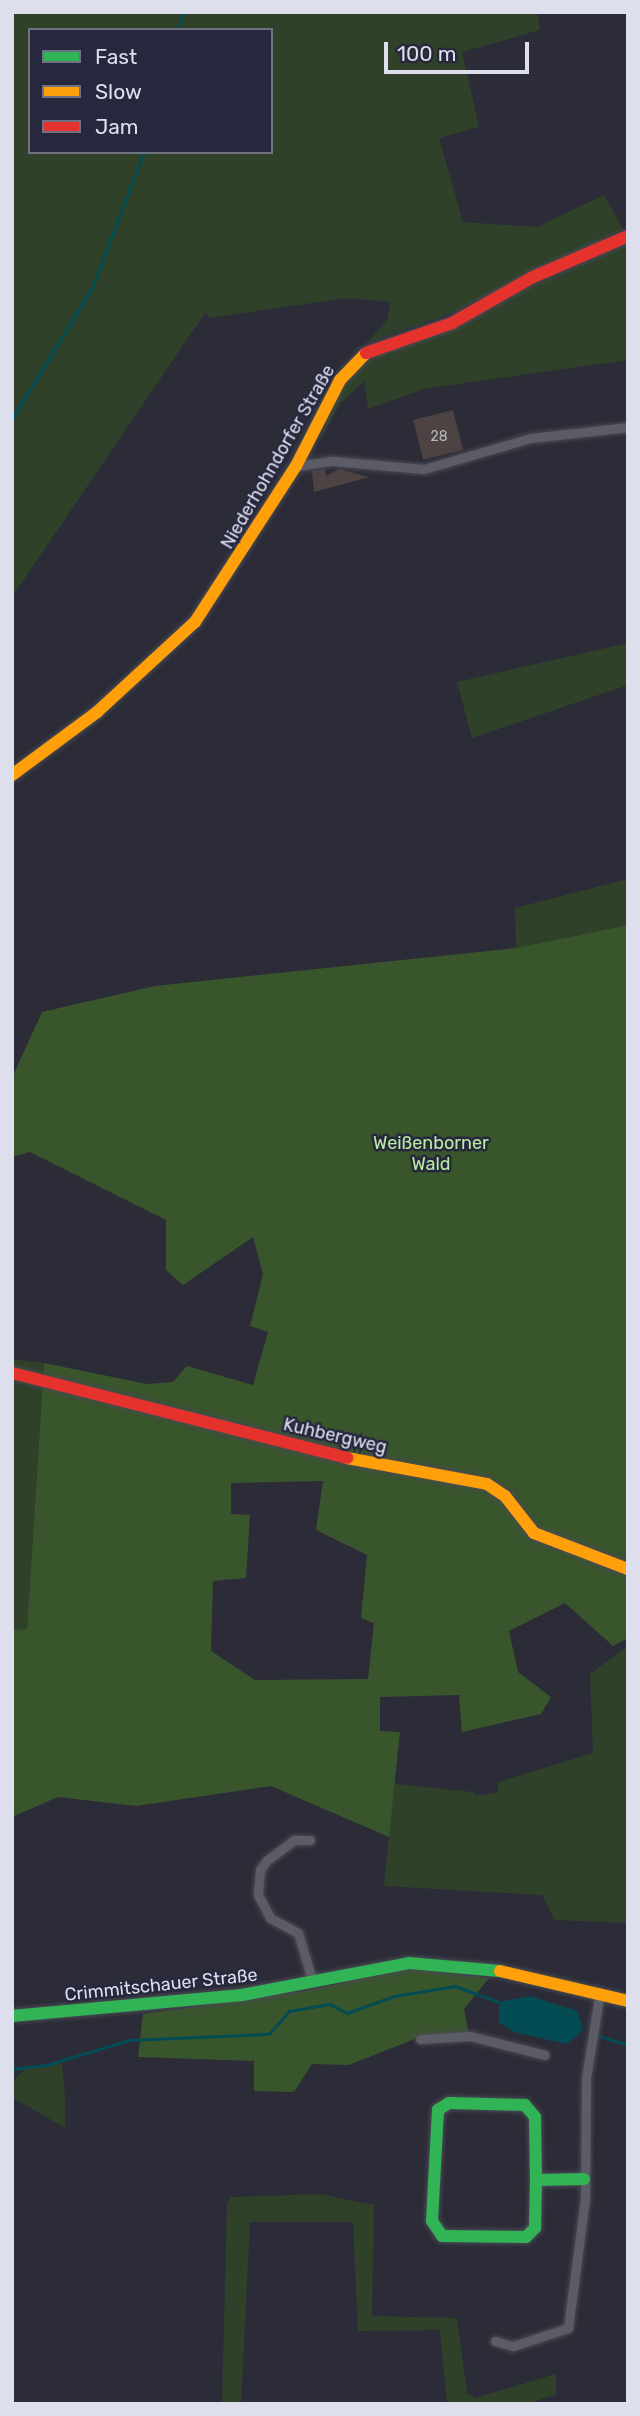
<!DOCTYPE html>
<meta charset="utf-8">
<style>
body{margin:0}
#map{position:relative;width:640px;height:2416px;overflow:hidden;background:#2c2c38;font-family:Rubik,sans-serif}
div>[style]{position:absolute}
.green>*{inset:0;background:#2f4129}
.forest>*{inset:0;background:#39552c}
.water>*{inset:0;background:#044c53}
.stream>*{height:2.5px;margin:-1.25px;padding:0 1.25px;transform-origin:1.25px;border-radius:1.25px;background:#044c53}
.building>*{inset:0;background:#4d4342;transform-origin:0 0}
.roads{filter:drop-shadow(0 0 2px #4a4a54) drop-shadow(0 0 2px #4a4a54)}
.street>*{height:9px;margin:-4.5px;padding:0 4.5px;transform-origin:4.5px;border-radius:4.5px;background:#5b5c65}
.fast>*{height:12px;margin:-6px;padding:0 6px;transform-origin:6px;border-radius:6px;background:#30b455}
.slow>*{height:12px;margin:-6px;padding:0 6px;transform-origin:6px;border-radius:6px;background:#ff9f0a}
.jam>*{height:12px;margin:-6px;padding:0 6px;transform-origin:6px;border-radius:6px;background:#e5322d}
span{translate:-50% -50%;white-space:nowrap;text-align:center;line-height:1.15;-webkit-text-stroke:5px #27283d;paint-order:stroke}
.number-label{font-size:14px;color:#bab8c2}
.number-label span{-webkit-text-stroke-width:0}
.street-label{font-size:18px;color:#dedfed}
.park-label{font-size:18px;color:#b8eba0}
.frame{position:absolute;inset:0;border:14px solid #dedfed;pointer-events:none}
.legend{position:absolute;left:28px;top:28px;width:245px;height:126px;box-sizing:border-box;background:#27283d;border:2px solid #707183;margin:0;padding:9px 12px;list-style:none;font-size:21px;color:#dedfed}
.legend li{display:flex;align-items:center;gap:14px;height:35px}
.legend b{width:35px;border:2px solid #707183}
.scale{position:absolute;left:384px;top:42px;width:145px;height:32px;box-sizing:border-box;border:4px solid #dedfed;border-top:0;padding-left:9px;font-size:21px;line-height:24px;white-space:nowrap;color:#dedfed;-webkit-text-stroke:5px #27283d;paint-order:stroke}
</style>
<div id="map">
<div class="green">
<div style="clip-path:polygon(evenodd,12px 12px,537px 12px,540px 30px,462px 52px,479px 127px,439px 138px,463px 222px,537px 227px,604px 195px,623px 229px,454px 312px,367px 343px,387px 320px,391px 302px,347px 298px,210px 318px,205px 313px,12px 597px,12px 12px,30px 30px,271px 30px,271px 152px,30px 152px,30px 30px)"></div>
<div style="clip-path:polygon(628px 243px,628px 360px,424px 389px,368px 409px,364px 381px,340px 404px,319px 442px,333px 400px,355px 370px,376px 356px)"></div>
<div style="clip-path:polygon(628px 643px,628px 685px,472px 738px,457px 682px)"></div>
<div style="clip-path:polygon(628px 879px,628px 925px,516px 948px,515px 908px)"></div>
<div style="clip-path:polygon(12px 1359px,44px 1363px,27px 1630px,12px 1630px)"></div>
<div style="clip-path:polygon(628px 1646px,628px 1923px,555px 1920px,542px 1895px,384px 1886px,394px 1784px,473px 1792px,477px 1796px,498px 1792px,498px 1782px,593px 1753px,590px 1674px)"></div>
<div style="clip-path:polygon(62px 2063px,65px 2096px,65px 2128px,12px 2097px,12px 2082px,26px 2068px)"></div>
<div style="clip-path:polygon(320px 2194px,374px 2205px,372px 2316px,457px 2318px,467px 2393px,475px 2398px,556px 2374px,556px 2395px,524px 2404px,447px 2404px,440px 2330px,358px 2331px,353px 2222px,250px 2222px,241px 2404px,222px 2404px,227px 2203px,231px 2197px)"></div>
</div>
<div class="forest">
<div style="clip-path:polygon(evenodd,628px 925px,628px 1638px,613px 1646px,565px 1603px,509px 1631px,518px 1672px,551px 1697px,541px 1714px,462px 1732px,459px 1695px,380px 1697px,380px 1731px,400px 1732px,389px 1837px,271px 1786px,136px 1806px,58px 1797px,12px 1817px,12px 1630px,27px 1629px,44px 1363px,147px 1384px,173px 1382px,187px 1366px,253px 1385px,268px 1332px,250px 1326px,263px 1274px,253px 1237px,183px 1285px,166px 1270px,166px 1220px,30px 1152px,12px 1157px,12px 1078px,42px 1012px,155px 986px,516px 948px,628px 925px,323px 1481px,316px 1530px,367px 1555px,361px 1618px,374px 1623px,368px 1679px,255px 1680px,211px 1651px,213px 1581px,246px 1578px,250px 1515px,231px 1514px,231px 1483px,323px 1481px)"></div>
<div style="clip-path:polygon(409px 1969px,489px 1978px,464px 2009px,469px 2035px,417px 2038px,349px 2065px,312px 2064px,294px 2092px,254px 2091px,254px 2061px,138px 2057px,143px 2014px,300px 1992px)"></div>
</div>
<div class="water">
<div style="clip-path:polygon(530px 1996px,577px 2011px,583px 2030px,567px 2044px,514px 2032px,499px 2022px,499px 2002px)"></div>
</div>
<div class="stream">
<div style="left:178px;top:30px;width:19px;rotate:-74deg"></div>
<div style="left:12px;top:419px;width:153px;rotate:-58.6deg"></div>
<div style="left:92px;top:288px;width:146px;rotate:-69.1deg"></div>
<div style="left:597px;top:2035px;width:33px;rotate:18deg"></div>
<div style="left:12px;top:2069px;width:38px;rotate:-7deg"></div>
<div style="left:50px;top:2064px;width:83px;rotate:-16.9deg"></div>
<div style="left:129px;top:2040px;width:140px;rotate:-2.5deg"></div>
<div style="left:269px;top:2034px;width:30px;rotate:-49deg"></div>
<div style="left:289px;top:2011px;width:42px;rotate:-9.7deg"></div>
<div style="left:330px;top:2004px;width:19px;rotate:28deg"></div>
<div style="left:347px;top:2013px;width:50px;rotate:-19.9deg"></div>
<div style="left:394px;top:1996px;width:62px;rotate:-9.3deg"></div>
<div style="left:455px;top:1986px;width:47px;rotate:20deg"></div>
</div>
<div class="building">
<div style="left:453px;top:410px;width:41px;height:41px;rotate:76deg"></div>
<div style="clip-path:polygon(325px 469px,326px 476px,339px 469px,369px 477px,314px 492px,312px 471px)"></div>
</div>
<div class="roads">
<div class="street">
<div style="left:296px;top:466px;width:37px;rotate:-8deg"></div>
<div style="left:333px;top:461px;width:91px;rotate:5deg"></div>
<div style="left:424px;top:469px;width:111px;rotate:-16.2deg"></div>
<div style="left:531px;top:438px;width:98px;rotate:-6.5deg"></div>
<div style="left:310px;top:1840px;width:16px;rotate:180deg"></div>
<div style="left:294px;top:1840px;width:34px;rotate:143deg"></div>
<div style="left:267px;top:1860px;width:12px;rotate:125deg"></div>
<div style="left:260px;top:1870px;width:25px;rotate:95deg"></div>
<div style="left:258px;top:1895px;width:26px;rotate:62deg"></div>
<div style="left:270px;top:1918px;width:32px;rotate:28deg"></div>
<div style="left:298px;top:1933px;width:52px;rotate:73.3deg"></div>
<div style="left:420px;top:2039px;width:50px;rotate:-3.4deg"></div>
<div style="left:470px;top:2036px;width:77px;rotate:14.2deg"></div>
<div style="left:495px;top:2341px;width:19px;rotate:16deg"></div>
<div style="left:513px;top:2346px;width:58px;rotate:-18.1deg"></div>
<div style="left:568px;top:2328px;width:131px;rotate:-82.5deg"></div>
<div style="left:585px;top:2198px;width:120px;rotate:-89.5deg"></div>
<div style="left:586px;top:2078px;width:87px;rotate:-80.8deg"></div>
</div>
<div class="fast">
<div style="left:12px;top:2016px;width:231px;rotate:-5.2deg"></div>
<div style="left:242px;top:1995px;width:170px;rotate:-10.8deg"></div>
<div style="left:409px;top:1963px;width:91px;rotate:5deg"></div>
<div style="left:536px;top:2180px;width:63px;rotate:-90.9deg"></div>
<div style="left:535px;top:2117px;width:16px;rotate:-130deg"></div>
<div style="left:525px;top:2105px;width:76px;rotate:-178.5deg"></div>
<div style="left:449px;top:2103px;width:13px;rotate:148deg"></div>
<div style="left:438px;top:2110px;width:111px;rotate:93.1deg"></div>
<div style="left:432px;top:2221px;width:18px;rotate:56deg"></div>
<div style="left:442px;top:2236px;width:84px;rotate:0.7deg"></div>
<div style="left:526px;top:2237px;width:13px;rotate:-45deg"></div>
<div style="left:535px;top:2228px;width:48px;rotate:-88.8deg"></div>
<div style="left:536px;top:2180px;width:48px;rotate:-1.2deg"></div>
</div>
<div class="slow">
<div style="left:12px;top:775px;width:106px;rotate:-36.5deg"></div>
<div style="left:97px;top:712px;width:133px;rotate:-42.6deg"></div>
<div style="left:195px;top:622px;width:186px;rotate:-57.1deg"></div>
<div style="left:296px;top:466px;width:97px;rotate:-62.9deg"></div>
<div style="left:340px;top:380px;width:37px;rotate:-46deg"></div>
<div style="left:347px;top:1458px;width:142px;rotate:10.5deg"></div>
<div style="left:487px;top:1484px;width:22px;rotate:34deg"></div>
<div style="left:505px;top:1496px;width:47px;rotate:51.9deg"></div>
<div style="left:534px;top:1533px;width:101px;rotate:21deg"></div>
<div style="left:500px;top:1971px;width:131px;rotate:13.2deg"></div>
</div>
<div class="jam">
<div style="left:366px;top:353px;width:91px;rotate:-19.2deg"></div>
<div style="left:452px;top:323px;width:93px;rotate:-29.6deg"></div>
<div style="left:533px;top:277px;width:103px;rotate:-23.3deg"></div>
<div style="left:12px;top:1373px;width:346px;rotate:14.2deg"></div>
</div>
</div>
<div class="number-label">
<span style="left:439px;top:437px">28</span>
</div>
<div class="street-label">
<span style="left:278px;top:457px;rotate:-60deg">Niederhohndorfer Straße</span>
<span style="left:335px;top:1436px;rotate:13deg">Kuhbergweg</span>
<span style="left:161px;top:1985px;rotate:-6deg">Crimmitschauer Straße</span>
</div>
<div class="park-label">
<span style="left:431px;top:1154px">Weißenborner<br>Wald</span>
</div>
<div class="frame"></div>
<ul class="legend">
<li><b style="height:9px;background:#30b455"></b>Fast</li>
<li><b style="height:9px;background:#ff9f0a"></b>Slow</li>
<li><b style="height:9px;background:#e5322d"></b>Jam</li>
</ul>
<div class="scale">100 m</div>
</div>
